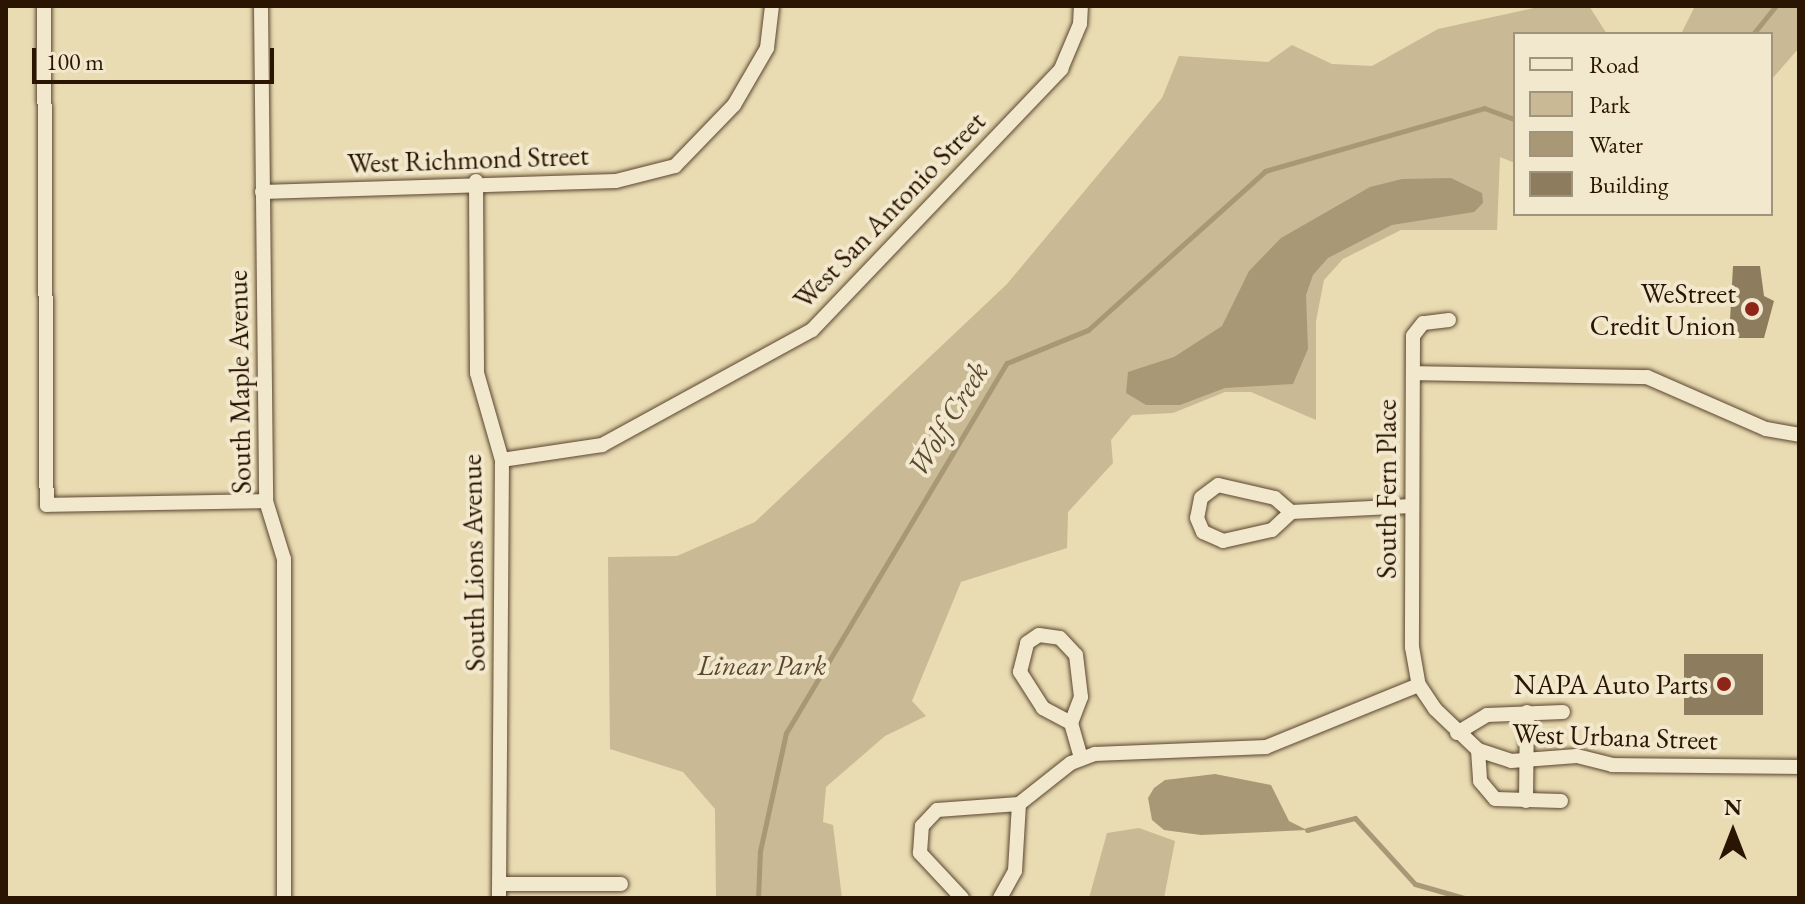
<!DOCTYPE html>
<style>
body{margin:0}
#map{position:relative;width:1805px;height:904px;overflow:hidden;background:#e9dbb2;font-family:"EB Garamond",serif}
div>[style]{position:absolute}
.green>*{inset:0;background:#c9b994}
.water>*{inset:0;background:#a89876}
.stream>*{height:5px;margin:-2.5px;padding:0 2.5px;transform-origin:2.5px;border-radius:2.5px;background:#a89876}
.building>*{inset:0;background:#8d7c5e;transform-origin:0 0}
.roads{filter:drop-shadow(0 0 2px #5a462f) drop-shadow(0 0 2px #5a462f)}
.minor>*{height:14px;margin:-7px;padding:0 7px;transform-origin:7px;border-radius:7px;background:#f1e8cd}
.dots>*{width:22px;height:22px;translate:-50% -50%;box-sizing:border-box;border:4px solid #f1e8cd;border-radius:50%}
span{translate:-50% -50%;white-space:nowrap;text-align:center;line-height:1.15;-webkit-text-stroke:8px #f1e8cd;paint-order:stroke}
.street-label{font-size:28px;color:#2a1503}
.poi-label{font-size:28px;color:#2a1503}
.right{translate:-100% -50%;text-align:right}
.park-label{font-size:28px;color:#5a462e;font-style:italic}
.water-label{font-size:30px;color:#5c4931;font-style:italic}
.frame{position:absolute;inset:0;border:8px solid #2a1503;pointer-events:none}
.legend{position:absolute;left:1513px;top:32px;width:260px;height:184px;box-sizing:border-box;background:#f1e8cd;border:2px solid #a1947c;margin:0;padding:10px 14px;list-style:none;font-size:24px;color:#2a1503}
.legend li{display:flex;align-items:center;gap:16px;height:40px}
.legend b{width:40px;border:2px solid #a1947c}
.north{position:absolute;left:1693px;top:792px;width:80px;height:80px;-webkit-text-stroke:6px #f1e8cd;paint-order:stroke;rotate:0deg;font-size:22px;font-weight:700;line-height:32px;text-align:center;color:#2a1503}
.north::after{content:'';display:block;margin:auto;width:28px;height:36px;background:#2a1503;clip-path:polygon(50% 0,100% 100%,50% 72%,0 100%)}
.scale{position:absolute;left:32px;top:48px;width:242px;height:36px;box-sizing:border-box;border:4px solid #2a1503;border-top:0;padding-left:10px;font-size:24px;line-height:28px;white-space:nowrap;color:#2a1503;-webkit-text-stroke:6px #f1e8cd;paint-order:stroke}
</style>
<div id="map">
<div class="green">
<div style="clip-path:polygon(1543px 6px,1589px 6px,1607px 34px,1515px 34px,1515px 163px,1500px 157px,1497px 230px,1401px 230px,1343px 259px,1324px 280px,1316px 321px,1316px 420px,1251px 392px,1225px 392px,1173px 413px,1132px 415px,1111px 440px,1113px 463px,1068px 512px,1067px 548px,961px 582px,912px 701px,926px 716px,885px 736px,826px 787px,823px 822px,833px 825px,842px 898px,716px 898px,715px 809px,683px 772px,610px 749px,608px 557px,677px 556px,755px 522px,1007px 284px,1162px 98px,1179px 56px,1268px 62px,1292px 45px,1332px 64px,1372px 66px,1438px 29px)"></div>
<div style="clip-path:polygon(1695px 6px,1799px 6px,1799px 48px,1771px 80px,1771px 34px,1681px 34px)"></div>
<div style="clip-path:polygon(1139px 828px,1175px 841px,1164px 898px,1089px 898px,1107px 833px)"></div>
</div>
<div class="water">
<div style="clip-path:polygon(1451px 178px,1482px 193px,1483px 203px,1474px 212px,1392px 225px,1328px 258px,1313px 275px,1306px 295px,1308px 349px,1293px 384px,1225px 388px,1180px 405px,1146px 405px,1126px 393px,1128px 372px,1174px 357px,1222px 326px,1249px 271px,1281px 238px,1370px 187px,1402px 179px)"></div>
<div style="clip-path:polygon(1215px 774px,1271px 785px,1289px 821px,1307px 830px,1201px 835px,1164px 830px,1152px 820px,1148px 798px,1154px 788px,1165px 780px)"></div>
</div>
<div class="stream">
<div style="left:1753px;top:34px;width:36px;rotate:-51deg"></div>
<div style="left:1307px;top:830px;width:49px;rotate:-14deg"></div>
<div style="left:1355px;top:818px;width:89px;rotate:47.7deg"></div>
<div style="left:1415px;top:884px;width:51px;rotate:15.9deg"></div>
<div style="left:758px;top:898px;width:47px;rotate:-87.6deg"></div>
<div style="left:760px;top:851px;width:121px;rotate:-77.6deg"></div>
<div style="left:786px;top:733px;width:431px;rotate:-59.2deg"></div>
<div style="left:1007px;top:363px;width:87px;rotate:-22.2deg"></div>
<div style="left:1088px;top:330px;width:238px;rotate:-41.9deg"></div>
<div style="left:1265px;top:171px;width:228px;rotate:-16deg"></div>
<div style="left:1484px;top:108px;width:33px;rotate:20deg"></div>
</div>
<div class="building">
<div style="clip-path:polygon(1733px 266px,1760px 266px,1764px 296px,1774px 301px,1764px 338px,1729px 338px)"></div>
<div style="left:1684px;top:654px;width:79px;height:61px"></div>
</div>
<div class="roads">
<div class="minor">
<div style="left:44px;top:6px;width:499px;rotate:89.7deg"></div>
<div style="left:47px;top:505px;width:219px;rotate:-1deg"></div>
<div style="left:261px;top:6px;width:495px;rotate:89.4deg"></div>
<div style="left:266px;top:501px;width:61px;rotate:72.8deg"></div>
<div style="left:284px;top:559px;width:339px;rotate:90deg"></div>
<div style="left:476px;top:181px;width:192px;rotate:89.7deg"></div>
<div style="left:477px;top:373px;width:91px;rotate:74deg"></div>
<div style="left:502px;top:460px;width:438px;rotate:90.4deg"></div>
<div style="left:262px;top:192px;width:354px;rotate:-1.8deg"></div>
<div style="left:616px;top:181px;width:61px;rotate:-14.3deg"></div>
<div style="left:675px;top:166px;width:85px;rotate:-46deg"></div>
<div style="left:734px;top:105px;width:66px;rotate:-59.9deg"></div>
<div style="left:767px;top:48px;width:42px;rotate:-83.2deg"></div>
<div style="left:1449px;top:320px;width:26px;rotate:173deg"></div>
<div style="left:1423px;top:323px;width:16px;rotate:128deg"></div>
<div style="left:1413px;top:336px;width:311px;rotate:90.2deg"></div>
<div style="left:1412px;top:647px;width:39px;rotate:80deg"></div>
<div style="left:1419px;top:685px;width:29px;rotate:56deg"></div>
<div style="left:1435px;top:709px;width:59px;rotate:43.6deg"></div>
<div style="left:1478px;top:750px;width:35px;rotate:18deg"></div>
<div style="left:1511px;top:761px;width:66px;rotate:-4.3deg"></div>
<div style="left:1577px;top:756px;width:36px;rotate:14deg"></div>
<div style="left:1612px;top:765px;width:187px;rotate:0.6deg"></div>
<div style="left:1413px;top:373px;width:234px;rotate:1deg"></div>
<div style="left:1647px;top:377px;width:130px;rotate:23.6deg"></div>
<div style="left:1766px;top:429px;width:34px;rotate:10deg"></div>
<div style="left:502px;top:460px;width:101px;rotate:-8.5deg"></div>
<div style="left:602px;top:445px;width:239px;rotate:-28.7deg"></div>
<div style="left:812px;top:330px;width:361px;rotate:-46.3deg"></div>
<div style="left:1061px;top:69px;width:49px;rotate:-67.1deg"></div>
<div style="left:1080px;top:24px;width:18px;rotate:-87deg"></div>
<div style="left:1291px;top:512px;width:21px;rotate:-139deg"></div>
<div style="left:1275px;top:498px;width:58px;rotate:-167.2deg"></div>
<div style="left:1218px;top:485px;width:21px;rotate:143deg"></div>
<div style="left:1201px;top:498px;width:20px;rotate:101deg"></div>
<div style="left:1197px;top:518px;width:15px;rotate:67deg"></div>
<div style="left:1203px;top:532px;width:22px;rotate:24deg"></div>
<div style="left:1223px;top:541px;width:50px;rotate:-12.7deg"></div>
<div style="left:1272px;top:530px;width:26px;rotate:-43deg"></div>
<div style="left:1291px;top:512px;width:121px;rotate:-2.8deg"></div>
<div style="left:1071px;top:723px;width:32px;rotate:-152deg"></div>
<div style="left:1043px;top:708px;width:43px;rotate:-122.6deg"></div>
<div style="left:1020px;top:672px;width:30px;rotate:-76deg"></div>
<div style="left:1027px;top:643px;width:14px;rotate:-34deg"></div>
<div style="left:1039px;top:635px;width:21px;rotate:8deg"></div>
<div style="left:1060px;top:638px;width:23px;rotate:47deg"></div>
<div style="left:1076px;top:655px;width:42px;rotate:83.2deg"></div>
<div style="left:1081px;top:697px;width:28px;rotate:111deg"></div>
<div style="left:1071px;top:723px;width:36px;rotate:74deg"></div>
<div style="left:1457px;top:733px;width:35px;rotate:-31deg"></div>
<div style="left:1487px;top:715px;width:76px;rotate:-2.3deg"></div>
<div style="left:1478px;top:750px;width:31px;rotate:86deg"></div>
<div style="left:1480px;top:781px;width:23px;rotate:50deg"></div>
<div style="left:1495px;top:799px;width:66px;rotate:1.7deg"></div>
<div style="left:1526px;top:801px;width:89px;rotate:-89.4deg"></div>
<div style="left:502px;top:884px;width:119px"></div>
<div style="left:962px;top:898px;width:62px;rotate:-133deg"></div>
<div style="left:920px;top:853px;width:27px;rotate:-86deg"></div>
<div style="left:922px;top:826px;width:22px;rotate:-47deg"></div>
<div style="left:937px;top:810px;width:82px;rotate:-4.2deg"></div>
<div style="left:1019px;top:804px;width:66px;rotate:-38.3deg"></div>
<div style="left:1071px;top:763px;width:26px;rotate:-21deg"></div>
<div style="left:1095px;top:754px;width:171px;rotate:-2.3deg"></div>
<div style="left:1266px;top:747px;width:165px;rotate:-22.1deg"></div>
<div style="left:1000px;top:898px;width:31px;rotate:-61deg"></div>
<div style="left:1015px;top:871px;width:67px;rotate:-86.6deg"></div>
</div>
</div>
<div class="dots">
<div style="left:1752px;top:309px;background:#8f2418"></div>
<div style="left:1724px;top:684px;background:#8f2418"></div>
</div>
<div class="street-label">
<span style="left:468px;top:159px;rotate:-2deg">West Richmond Street</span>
<span style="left:889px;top:210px;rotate:-46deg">West San Antonio Street</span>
<span style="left:239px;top:382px;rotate:-91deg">South Maple Avenue</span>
<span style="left:1386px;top:489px;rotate:-90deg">South Fern Place</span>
<span style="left:473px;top:563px;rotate:-91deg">South Lions Avenue</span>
<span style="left:1615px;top:736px;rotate:2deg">West Urbana Street</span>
</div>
<div class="poi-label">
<span class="right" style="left:1736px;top:309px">WeStreet<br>Credit Union</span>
<span class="right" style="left:1708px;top:684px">NAPA Auto Parts</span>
</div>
<div class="park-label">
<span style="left:762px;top:665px">Linear Park</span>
</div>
<div class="water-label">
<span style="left:948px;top:419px;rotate:-59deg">Wolf Creek</span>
</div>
<div class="frame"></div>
<ul class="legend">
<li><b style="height:10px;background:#f1e8cd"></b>Road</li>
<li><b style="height:22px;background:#c9b994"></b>Park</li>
<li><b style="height:22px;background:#a89876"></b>Water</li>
<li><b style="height:22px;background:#8d7c5e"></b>Building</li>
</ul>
<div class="north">N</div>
<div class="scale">100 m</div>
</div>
